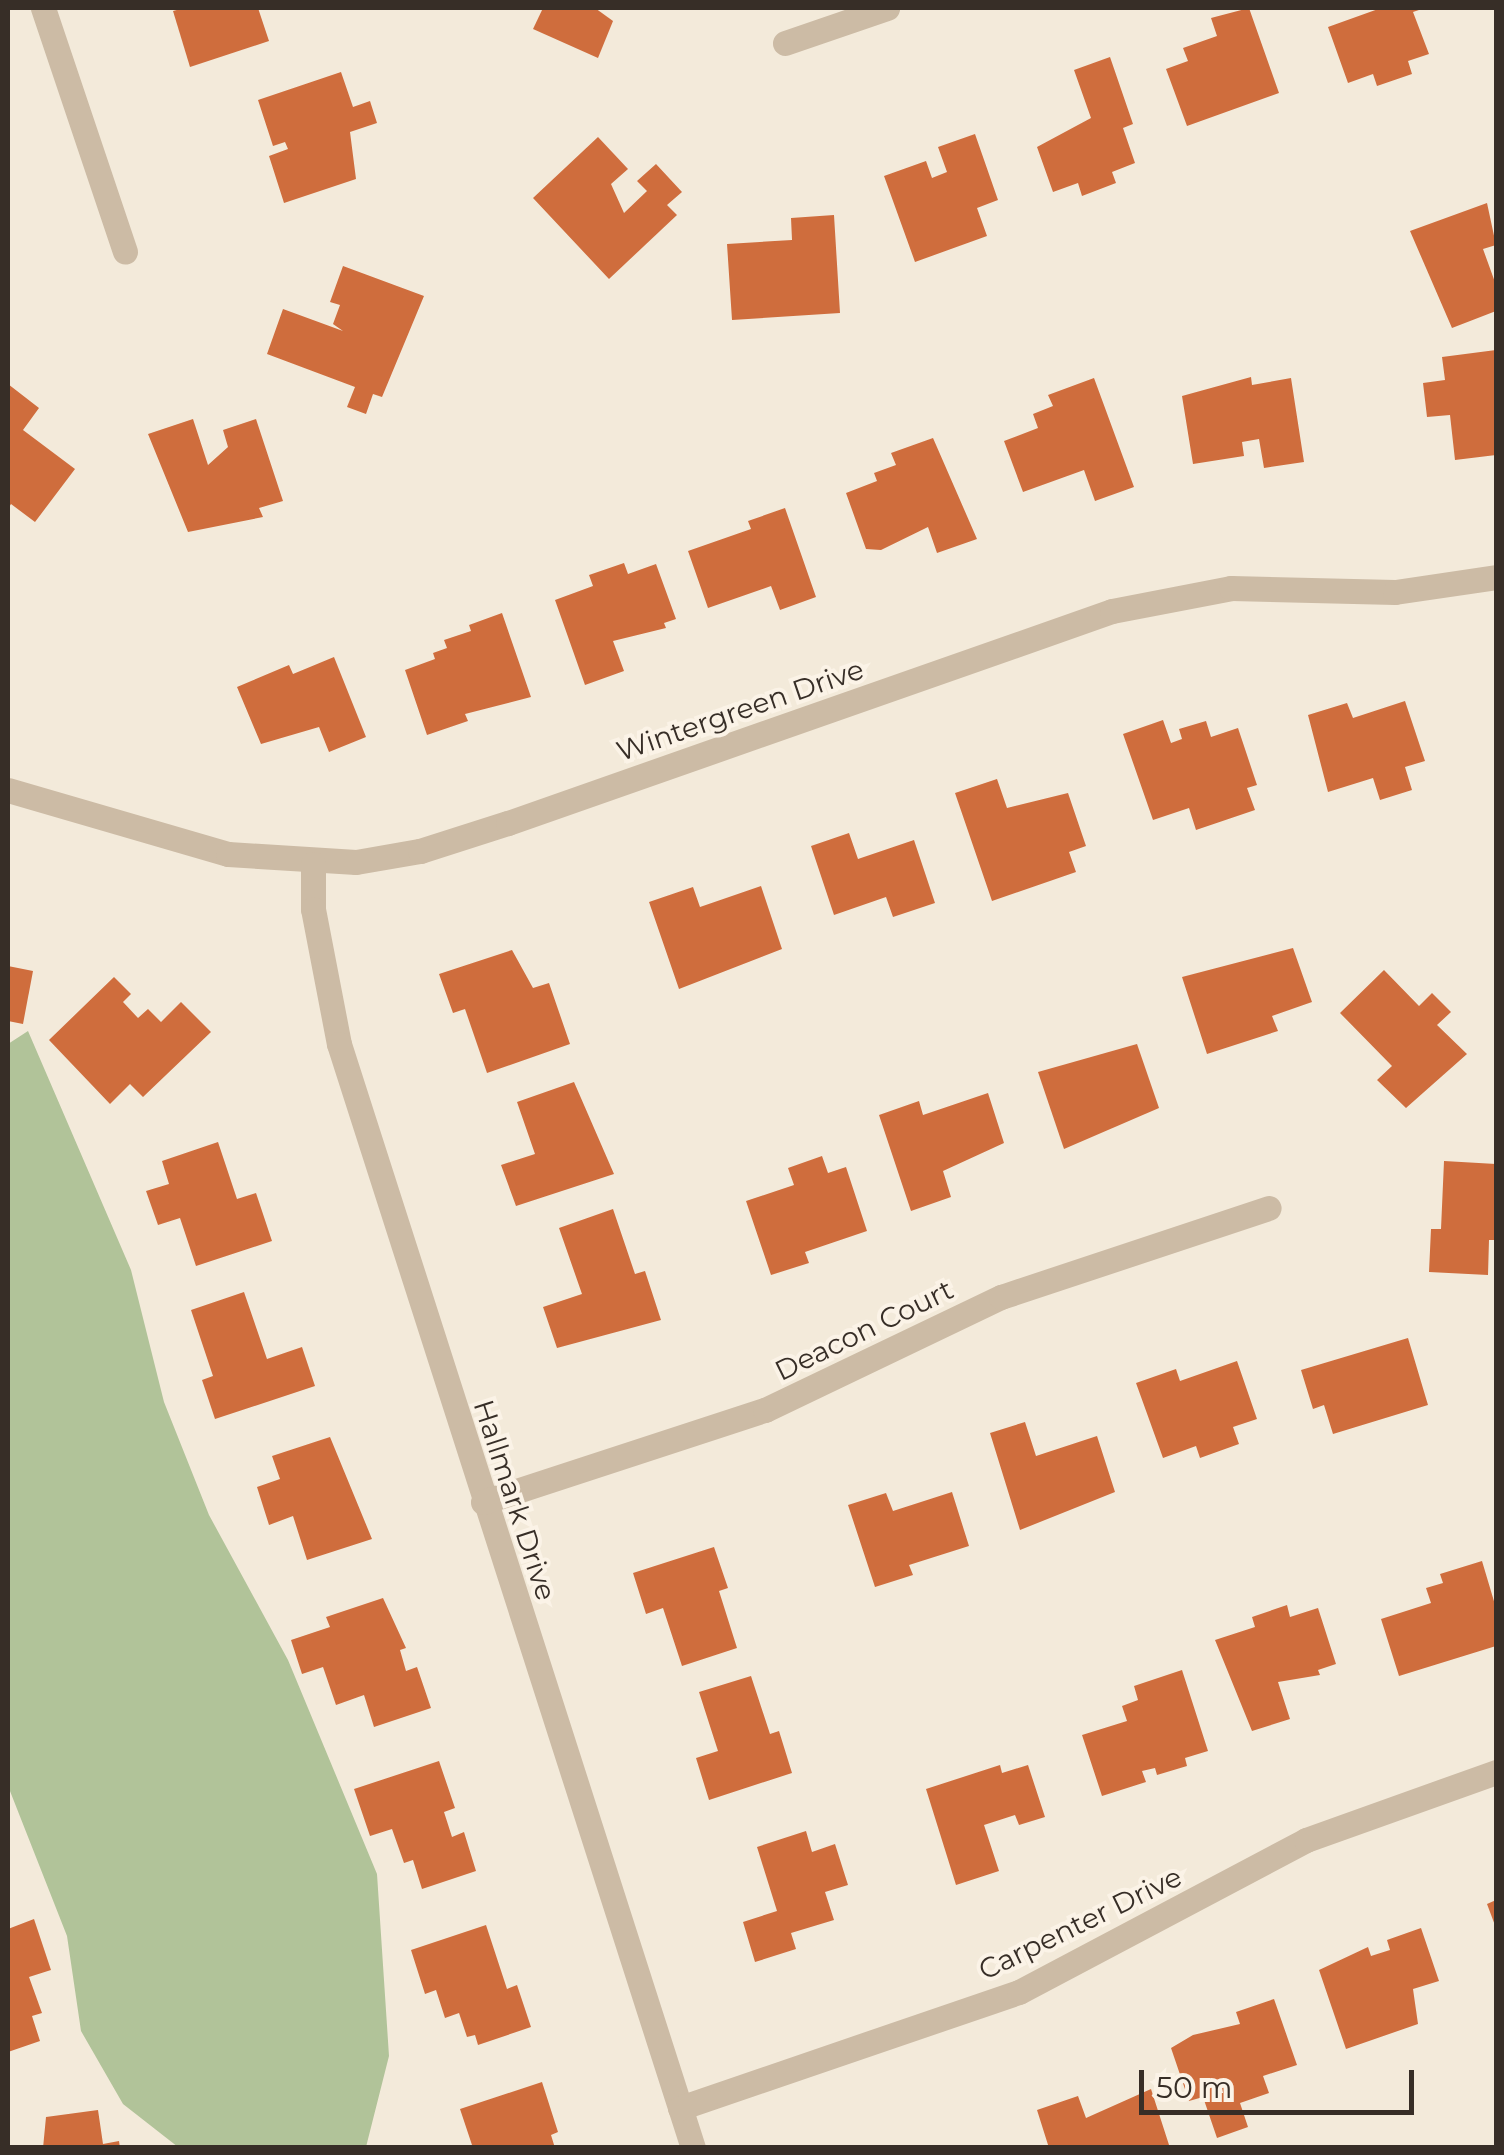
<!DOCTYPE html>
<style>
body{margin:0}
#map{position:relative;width:1504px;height:2155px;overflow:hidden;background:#f3eada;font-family:Montserrat,sans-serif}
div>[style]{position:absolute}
.green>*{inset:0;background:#b1c399}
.building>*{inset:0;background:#cf6d3d}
.street>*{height:25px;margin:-12.5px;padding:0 12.5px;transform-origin:12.5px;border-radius:12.5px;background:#ccbba5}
span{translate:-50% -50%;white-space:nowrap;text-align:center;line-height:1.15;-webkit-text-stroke:8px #fbf3e7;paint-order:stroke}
.street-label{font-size:28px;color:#372e27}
.frame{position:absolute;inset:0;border:10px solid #372e27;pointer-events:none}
.scale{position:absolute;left:1139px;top:2070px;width:275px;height:45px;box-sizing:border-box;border:5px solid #372e27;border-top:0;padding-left:12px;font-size:30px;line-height:35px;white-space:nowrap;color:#372e27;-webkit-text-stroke:8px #fbf3e7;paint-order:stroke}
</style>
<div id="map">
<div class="green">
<div style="clip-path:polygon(28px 1031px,131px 1270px,164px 1402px,209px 1515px,288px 1660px,377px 1874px,389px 2056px,366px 2147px,178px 2147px,123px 2104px,81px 2031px,67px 1936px,8px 1786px,8px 1044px)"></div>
</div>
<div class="building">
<div style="clip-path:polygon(184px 8px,258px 8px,269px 41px,190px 67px,173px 11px)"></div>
<div style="clip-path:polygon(543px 8px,595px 8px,613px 21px,598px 58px,533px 29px)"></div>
<div style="clip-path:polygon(1249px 8px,1279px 93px,1187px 126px,1166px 69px,1188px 61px,1183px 48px,1217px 36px,1211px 18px)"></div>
<div style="clip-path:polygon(1381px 8px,1425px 8px,1413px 12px,1429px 54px,1408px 61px,1412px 74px,1377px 86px,1373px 74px,1348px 83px,1328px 27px)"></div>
<div style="clip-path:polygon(1110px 57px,1133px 124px,1123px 128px,1135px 163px,1112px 172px,1116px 183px,1082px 196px,1078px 183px,1053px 192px,1037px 147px,1091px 118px,1074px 70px)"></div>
<div style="clip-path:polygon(341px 72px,353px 107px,370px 101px,377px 123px,350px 132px,356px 179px,284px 203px,269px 156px,288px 149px,285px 142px,273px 146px,258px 100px)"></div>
<div style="clip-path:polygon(975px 134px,998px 200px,977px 208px,987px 236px,915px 262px,884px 176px,926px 161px,932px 178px,947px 172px,938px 147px)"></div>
<div style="clip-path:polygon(598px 137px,628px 169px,611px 184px,624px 213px,647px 191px,637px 181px,656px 164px,682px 192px,667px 205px,677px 215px,609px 279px,533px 198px)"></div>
<div style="clip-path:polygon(1487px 203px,1496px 245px,1483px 249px,1496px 285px,1496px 311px,1452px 328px,1410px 231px)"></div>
<div style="clip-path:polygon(834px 215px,840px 313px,732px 320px,727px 244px,792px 240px,791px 218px)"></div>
<div style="clip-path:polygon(343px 266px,424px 296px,382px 397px,373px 394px,366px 414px,347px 407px,355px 387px,267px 354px,283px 309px,343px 331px,333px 324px,340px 305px,330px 302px)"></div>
<div style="clip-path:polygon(1496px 350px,1496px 455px,1455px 460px,1450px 415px,1427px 417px,1423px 383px,1445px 380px,1442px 357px)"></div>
<div style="clip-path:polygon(1251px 377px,1252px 385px,1291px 378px,1304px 462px,1264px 468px,1259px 439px,1242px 442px,1244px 456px,1193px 464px,1182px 396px)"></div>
<div style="clip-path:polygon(1094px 378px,1134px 487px,1095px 501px,1084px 470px,1023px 492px,1004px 441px,1038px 428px,1033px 414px,1053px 406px,1048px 395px)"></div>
<div style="clip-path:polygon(8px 384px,39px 408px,23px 430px,75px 469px,35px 522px,11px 504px,8px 509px)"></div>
<div style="clip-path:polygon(193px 419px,208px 465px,228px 447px,223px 430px,256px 419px,283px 501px,259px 508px,263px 517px,188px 532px,148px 434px)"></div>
<div style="clip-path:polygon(933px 438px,977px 539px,937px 553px,928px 527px,881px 550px,866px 549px,846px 493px,877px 481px,874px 473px,896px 465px,891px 453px)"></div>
<div style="clip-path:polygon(785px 508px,816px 597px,780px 610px,771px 586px,708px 608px,688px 551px,751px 529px,748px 521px)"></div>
<div style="clip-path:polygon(624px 563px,628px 574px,656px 564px,676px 619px,664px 623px,666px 628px,613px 641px,624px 671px,585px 685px,555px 600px,593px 586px,589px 575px)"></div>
<div style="clip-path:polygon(502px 613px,531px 697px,465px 714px,468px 721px,427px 735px,405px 670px,435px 659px,433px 653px,447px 648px,444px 640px,471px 631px,469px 625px)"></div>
<div style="clip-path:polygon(334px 657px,366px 737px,329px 752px,319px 727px,261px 744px,237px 687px,289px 665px,293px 674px)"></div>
<div style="clip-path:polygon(1405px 701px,1425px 761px,1405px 767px,1412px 790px,1380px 800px,1373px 778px,1328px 792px,1308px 715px,1347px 703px,1353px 718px)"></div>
<div style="clip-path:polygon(1163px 720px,1171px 743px,1182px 739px,1179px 729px,1206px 721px,1211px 737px,1238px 728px,1257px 785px,1247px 788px,1255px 810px,1196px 830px,1189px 808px,1153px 820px,1123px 734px)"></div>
<div style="clip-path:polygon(997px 779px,1007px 808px,1068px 793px,1086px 846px,1069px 852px,1076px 872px,992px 901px,955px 793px)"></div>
<div style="clip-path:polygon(849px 833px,858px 859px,914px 840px,935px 903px,893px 917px,886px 897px,834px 915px,811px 846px)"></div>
<div style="clip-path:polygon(761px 886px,782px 949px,679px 989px,649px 902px,693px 887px,700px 907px)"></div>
<div style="clip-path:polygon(1293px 948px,1312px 1002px,1272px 1016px,1278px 1031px,1207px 1054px,1182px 977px)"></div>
<div style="clip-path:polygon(512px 950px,533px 988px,549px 983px,570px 1044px,487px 1073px,465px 1009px,453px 1013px,439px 974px)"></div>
<div style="clip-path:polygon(8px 966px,33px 971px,23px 1024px,8px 1021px)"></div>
<div style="clip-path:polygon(1384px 970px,1419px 1006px,1432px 993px,1451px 1012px,1437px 1025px,1467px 1054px,1406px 1108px,1377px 1080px,1392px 1066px,1340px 1013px)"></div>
<div style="clip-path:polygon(114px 977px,131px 994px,123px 1002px,138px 1018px,148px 1009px,161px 1022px,181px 1002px,211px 1032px,143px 1097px,130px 1084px,110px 1104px,49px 1040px)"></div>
<div style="clip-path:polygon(1137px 1044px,1159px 1108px,1064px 1149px,1038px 1072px)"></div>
<div style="clip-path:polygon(574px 1082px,614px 1174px,516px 1206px,501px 1165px,535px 1154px,517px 1102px)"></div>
<div style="clip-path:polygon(988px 1093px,1004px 1143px,943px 1171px,951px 1197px,911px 1211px,879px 1115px,919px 1101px,923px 1115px)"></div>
<div style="clip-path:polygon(218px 1142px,237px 1199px,256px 1193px,272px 1241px,196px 1266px,180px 1218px,158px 1225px,146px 1191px,169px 1184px,162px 1161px)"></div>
<div style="clip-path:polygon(822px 1156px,828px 1173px,846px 1167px,867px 1231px,805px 1252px,809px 1263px,771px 1275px,746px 1201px,794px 1185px,788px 1168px)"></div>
<div style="clip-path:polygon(1444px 1161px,1496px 1164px,1496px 1240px,1489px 1240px,1488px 1275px,1429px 1272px,1431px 1229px,1441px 1229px)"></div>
<div style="clip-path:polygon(613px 1209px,635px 1274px,645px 1271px,661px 1320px,557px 1348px,543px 1307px,582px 1294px,559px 1228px)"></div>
<div style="clip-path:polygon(244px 1292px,267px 1359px,302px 1347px,315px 1386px,215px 1419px,202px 1380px,213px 1376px,191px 1310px)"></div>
<div style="clip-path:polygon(1408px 1338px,1428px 1405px,1333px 1434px,1324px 1405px,1313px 1409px,1301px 1370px)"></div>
<div style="clip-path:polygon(1237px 1361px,1257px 1419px,1233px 1427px,1239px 1444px,1200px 1458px,1196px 1446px,1163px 1458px,1136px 1383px,1176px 1369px,1180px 1381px)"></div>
<div style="clip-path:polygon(1025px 1422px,1036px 1456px,1097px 1436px,1115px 1492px,1020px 1530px,990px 1433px)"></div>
<div style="clip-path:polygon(330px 1437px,372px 1539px,307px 1560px,293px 1516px,269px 1525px,257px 1487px,280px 1479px,272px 1456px)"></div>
<div style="clip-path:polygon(952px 1492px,969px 1546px,909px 1565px,913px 1575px,875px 1587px,848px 1505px,886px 1493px,893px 1511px)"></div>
<div style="clip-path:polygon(714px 1547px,728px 1588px,719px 1591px,737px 1648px,682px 1666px,663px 1608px,646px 1614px,633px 1573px)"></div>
<div style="clip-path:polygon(1482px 1561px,1496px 1608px,1496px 1646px,1399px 1676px,1381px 1619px,1431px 1603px,1426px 1588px,1443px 1583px,1440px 1574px)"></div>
<div style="clip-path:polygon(383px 1598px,406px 1648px,400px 1650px,406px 1671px,417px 1667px,431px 1708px,374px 1727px,364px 1695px,336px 1705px,323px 1667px,302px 1674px,291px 1640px,330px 1627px,326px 1617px)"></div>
<div style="clip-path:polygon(1287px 1605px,1290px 1617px,1318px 1608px,1336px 1664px,1318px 1670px,1320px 1675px,1278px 1682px,1290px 1719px,1252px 1731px,1215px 1640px,1255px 1627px,1252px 1617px)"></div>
<div style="clip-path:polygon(1182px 1670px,1208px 1751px,1185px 1758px,1187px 1766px,1157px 1775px,1155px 1768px,1142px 1771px,1146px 1782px,1102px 1796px,1082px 1735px,1127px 1721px,1122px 1706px,1138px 1700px,1134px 1686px)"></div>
<div style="clip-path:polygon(751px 1676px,770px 1734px,779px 1731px,792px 1773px,709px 1800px,696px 1758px,718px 1751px,699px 1692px)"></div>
<div style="clip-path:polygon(439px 1761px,455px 1808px,444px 1812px,452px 1837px,464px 1832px,476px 1871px,422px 1889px,413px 1860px,404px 1863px,392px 1829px,370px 1836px,354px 1789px)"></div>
<div style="clip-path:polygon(1000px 1765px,1002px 1773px,1028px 1765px,1045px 1817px,1019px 1825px,1015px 1815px,984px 1825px,999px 1871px,956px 1885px,926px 1789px)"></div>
<div style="clip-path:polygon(806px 1831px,812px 1852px,835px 1844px,848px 1885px,825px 1892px,834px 1920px,791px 1933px,796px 1949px,755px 1962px,743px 1922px,777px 1911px,757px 1847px)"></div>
<div style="clip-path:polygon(1496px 1900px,1496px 1928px,1487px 1904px)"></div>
<div style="clip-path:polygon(34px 1919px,51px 1970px,29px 1977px,42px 2013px,32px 2016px,40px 2041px,8px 2052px,8px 1929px)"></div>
<div style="clip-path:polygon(486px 1925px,507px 1989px,517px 1985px,531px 2027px,478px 2045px,475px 2035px,467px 2037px,459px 2013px,445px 2018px,436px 1990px,425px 1994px,411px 1950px)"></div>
<div style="clip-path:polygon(1421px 1928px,1439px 1981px,1413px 1989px,1418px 2024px,1346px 2049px,1319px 1970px,1368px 1947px,1371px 1956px,1390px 1950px,1387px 1940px)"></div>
<div style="clip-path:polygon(1274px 1999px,1297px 2065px,1263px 2076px,1269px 2093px,1240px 2103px,1248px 2127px,1217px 2138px,1203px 2097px,1189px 2101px,1171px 2048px,1193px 2035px,1240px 2024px,1236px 2012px)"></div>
<div style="clip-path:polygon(542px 2082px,558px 2132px,551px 2135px,555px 2148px,473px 2148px,460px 2109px)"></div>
<div style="clip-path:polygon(1151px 2089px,1170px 2148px,1049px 2148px,1037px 2110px,1078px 2096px,1086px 2118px)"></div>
<div style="clip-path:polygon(98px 2110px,103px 2144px,119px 2141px,120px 2148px,43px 2148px,46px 2117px)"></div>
</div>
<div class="street">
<div style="left:43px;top:8px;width:257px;rotate:71.4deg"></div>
<div style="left:785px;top:43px;width:108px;rotate:-18.9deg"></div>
<div style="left:8px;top:790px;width:229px;rotate:16.2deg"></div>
<div style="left:228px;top:854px;width:128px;rotate:3.6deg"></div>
<div style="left:356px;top:862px;width:65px;rotate:-9.8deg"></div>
<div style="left:420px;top:851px;width:92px;rotate:-17.7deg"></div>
<div style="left:508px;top:823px;width:640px;rotate:-19.34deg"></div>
<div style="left:1112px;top:611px;width:121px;rotate:-10.9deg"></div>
<div style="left:1231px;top:588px;width:164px;rotate:1.4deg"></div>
<div style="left:1395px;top:592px;width:102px;rotate:-8.4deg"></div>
<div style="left:313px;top:864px;width:45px;rotate:90deg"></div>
<div style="left:313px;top:909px;width:137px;rotate:79.1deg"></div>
<div style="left:339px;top:1044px;width:1159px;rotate:72.22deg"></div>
<div style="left:483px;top:1502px;width:297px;rotate:-18.1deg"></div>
<div style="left:765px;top:1410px;width:262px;rotate:-25.6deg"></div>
<div style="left:1001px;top:1297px;width:282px;rotate:-18.4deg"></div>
<div style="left:680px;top:2108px;width:358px;rotate:-18.9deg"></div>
<div style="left:1019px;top:1992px;width:325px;rotate:-27.9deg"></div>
<div style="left:1306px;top:1840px;width:202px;rotate:-19.7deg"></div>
</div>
<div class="street-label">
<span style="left:740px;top:710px;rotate:-19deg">Wintergreen Drive</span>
<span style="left:864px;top:1330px;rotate:-26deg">Deacon Court</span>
<span style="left:515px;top:1500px;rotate:72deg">Hallmark Drive</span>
<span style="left:1080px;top:1923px;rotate:-26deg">Carpenter Drive</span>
</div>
<div class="frame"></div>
<div class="scale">50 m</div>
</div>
